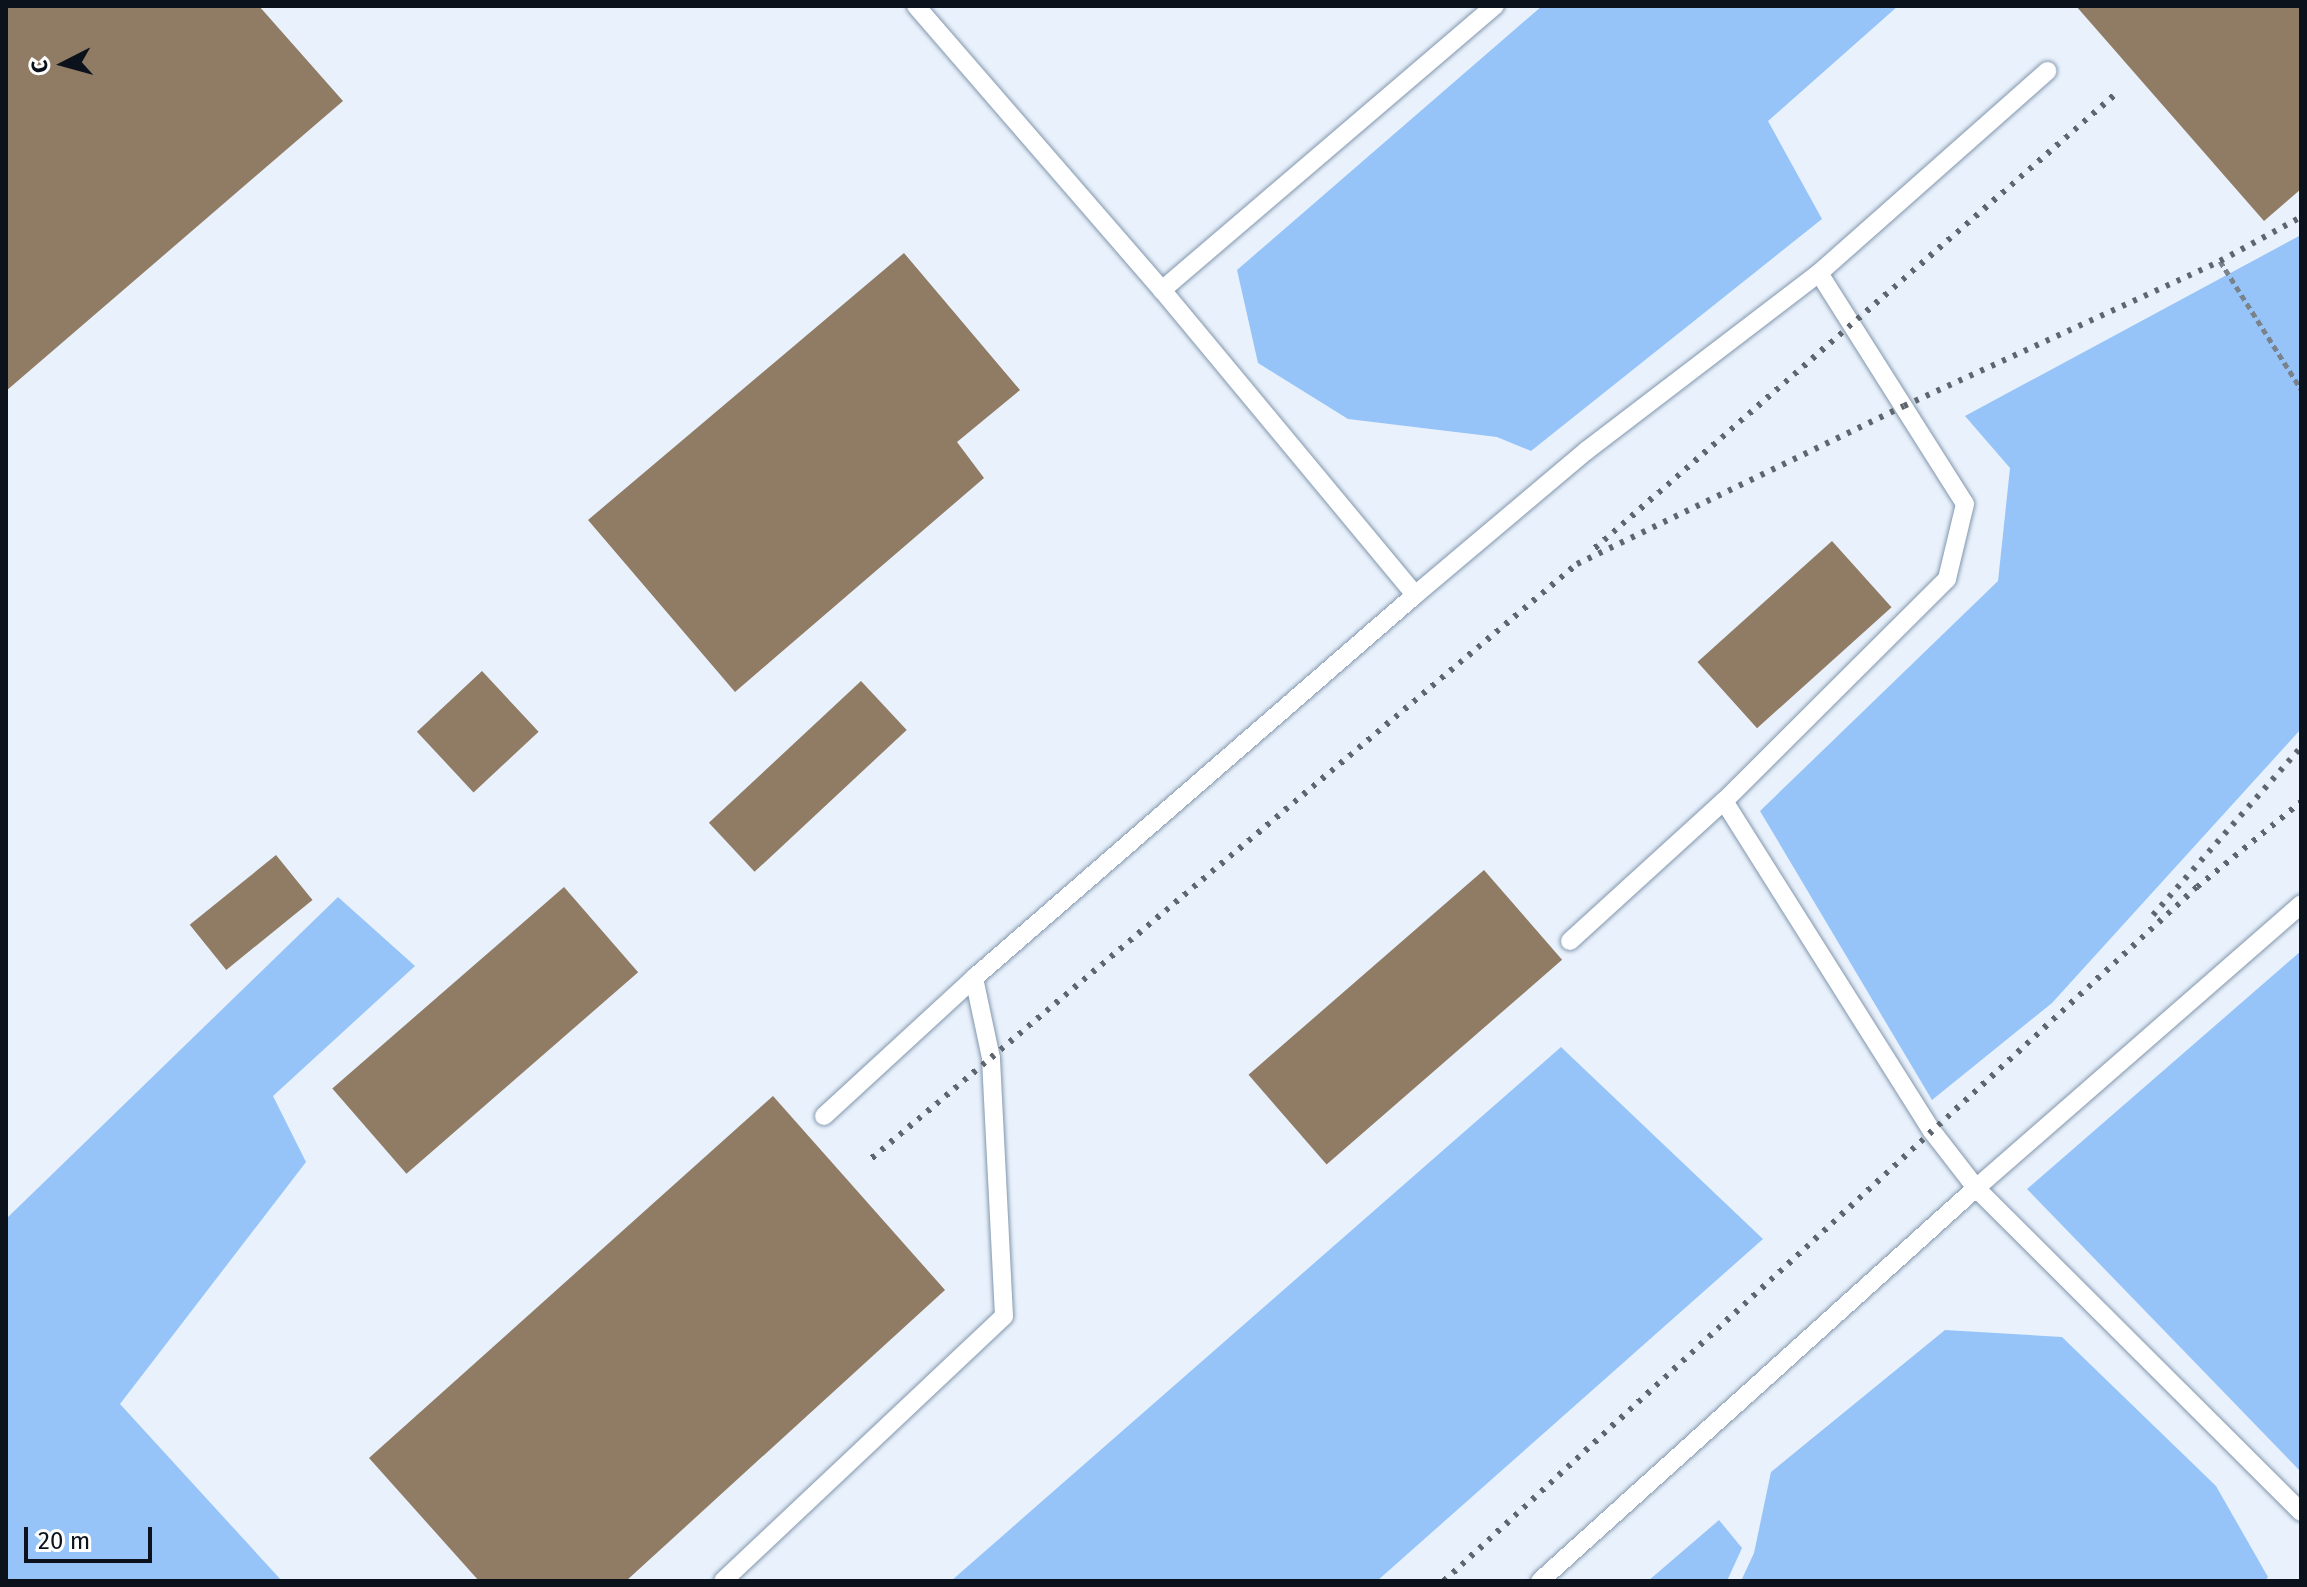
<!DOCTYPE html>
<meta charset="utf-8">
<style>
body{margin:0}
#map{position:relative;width:2307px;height:1587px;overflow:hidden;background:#e9f2fc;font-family:"Fira Sans",sans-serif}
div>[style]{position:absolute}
.green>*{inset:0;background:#96c4f9}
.building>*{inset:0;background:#907b64;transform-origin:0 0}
.path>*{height:5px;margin-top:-2.5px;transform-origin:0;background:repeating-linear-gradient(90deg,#7a828c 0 6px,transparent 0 10px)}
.roads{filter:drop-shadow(0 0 2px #8296ad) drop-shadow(0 0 2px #8296ad)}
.service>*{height:18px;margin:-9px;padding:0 9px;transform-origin:9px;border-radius:9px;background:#fff}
.rail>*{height:6px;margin-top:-3px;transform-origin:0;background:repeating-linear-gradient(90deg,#5d656e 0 4px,transparent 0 12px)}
span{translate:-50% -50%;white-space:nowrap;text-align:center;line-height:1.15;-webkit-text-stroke:8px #fefefe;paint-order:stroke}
.frame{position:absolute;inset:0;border:8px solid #0b121b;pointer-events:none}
.north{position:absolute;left:24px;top:24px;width:80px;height:80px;-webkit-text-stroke:6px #fefefe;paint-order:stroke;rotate:264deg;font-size:22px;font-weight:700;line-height:32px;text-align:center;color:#0b121b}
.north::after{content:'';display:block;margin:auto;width:28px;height:36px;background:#0b121b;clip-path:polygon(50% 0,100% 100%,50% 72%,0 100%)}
.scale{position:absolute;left:24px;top:1527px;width:128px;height:36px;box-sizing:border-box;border:4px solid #0b121b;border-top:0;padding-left:10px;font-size:24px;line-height:28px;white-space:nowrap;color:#0b121b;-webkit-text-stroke:6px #fefefe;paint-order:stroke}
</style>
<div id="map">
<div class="green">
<div style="clip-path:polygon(1542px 6px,1898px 6px,1768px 121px,1822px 219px,1531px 451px,1497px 437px,1348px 419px,1258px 363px,1237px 270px)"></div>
<div style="clip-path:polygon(2301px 235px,2301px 729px,2052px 1003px,1932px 1100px,1760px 811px,1998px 581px,2010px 468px,1965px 416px)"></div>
<div style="clip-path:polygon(338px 897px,415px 966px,273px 1096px,306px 1162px,120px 1404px,282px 1581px,6px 1581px,6px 1219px)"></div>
<div style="clip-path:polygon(2301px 951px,2301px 1472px,2027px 1189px)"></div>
<div style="clip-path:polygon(1561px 1047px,1763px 1239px,1377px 1581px,951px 1581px)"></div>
<div style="clip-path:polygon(1945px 1330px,2062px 1337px,2216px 1486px,2268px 1577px,2265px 1581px,1741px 1581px,1754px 1553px,1771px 1472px)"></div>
<div style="clip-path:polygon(1719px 1520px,1742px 1548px,1727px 1581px,1648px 1581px)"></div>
</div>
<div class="building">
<div style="clip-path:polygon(6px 6px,259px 6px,343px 101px,6px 391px)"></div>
<div style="clip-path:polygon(2076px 6px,2301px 6px,2301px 189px,2264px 221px)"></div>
<div style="clip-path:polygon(904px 253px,1020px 390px,957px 442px,984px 478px,735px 692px,588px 520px)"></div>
<div style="left:1832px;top:541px;width:89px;height:181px;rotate:48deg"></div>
<div style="left:482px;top:671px;width:83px;height:89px;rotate:47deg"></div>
<div style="left:861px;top:681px;width:67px;height:208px;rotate:47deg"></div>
<div style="left:276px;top:855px;width:58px;height:111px;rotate:51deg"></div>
<div style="left:1484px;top:870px;width:119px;height:312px;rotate:49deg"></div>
<div style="left:564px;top:887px;width:113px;height:307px;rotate:49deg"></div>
<div style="clip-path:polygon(773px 1096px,945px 1290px,626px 1581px,479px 1581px,369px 1458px)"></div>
</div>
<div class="path">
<div style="left:2220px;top:261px;width:151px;rotate:57.7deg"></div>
</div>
<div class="roads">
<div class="service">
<div style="left:916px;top:6px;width:376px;rotate:49.1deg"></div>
<div style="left:1162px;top:290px;width:396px;rotate:50.3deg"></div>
<div style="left:1819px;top:273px;width:305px;rotate:-41.5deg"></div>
<div style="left:1162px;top:290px;width:438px;rotate:-40.5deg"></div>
<div style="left:1570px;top:941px;width:208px;rotate:-42.3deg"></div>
<div style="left:824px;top:1116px;width:204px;rotate:-42.6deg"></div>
<div style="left:974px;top:978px;width:584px;rotate:-40.97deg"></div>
<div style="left:1415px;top:595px;width:224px;rotate:-40.1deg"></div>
<div style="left:1586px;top:451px;width:293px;rotate:-37.4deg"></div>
<div style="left:1819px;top:273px;width:273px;rotate:57.7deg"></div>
<div style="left:1965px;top:504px;width:77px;rotate:103.5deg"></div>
<div style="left:1947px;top:579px;width:315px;rotate:135.1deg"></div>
<div style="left:1724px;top:801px;width:390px;rotate:57.8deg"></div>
<div style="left:1932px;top:1131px;width:72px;rotate:52.3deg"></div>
<div style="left:1976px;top:1188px;width:459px;rotate:44.9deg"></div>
<div style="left:723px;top:1581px;width:386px;rotate:-43.3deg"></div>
<div style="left:1004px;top:1316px;width:258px;rotate:-92.9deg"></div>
<div style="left:991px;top:1058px;width:82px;rotate:-102deg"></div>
<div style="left:1540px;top:1581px;width:587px;rotate:-42.03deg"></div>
<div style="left:1976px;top:1188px;width:432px;rotate:-41.1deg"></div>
</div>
</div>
<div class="rail">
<div style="left:1595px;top:548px;width:695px;rotate:-41.09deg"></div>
<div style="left:2153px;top:915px;width:224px;rotate:-48.6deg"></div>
<div style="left:872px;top:1158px;width:922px;rotate:-40.12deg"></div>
<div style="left:1577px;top:564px;width:363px;rotate:-25.8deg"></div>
<div style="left:1904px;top:406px;width:348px;rotate:-24.6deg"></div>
<div style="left:2220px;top:261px;width:92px;rotate:-28.5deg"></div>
<div style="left:1444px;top:1581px;width:1024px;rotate:-42.67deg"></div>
<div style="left:2197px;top:887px;width:134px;rotate:-39.3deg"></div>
</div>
<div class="frame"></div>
<div class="north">С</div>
<div class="scale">20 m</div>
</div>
